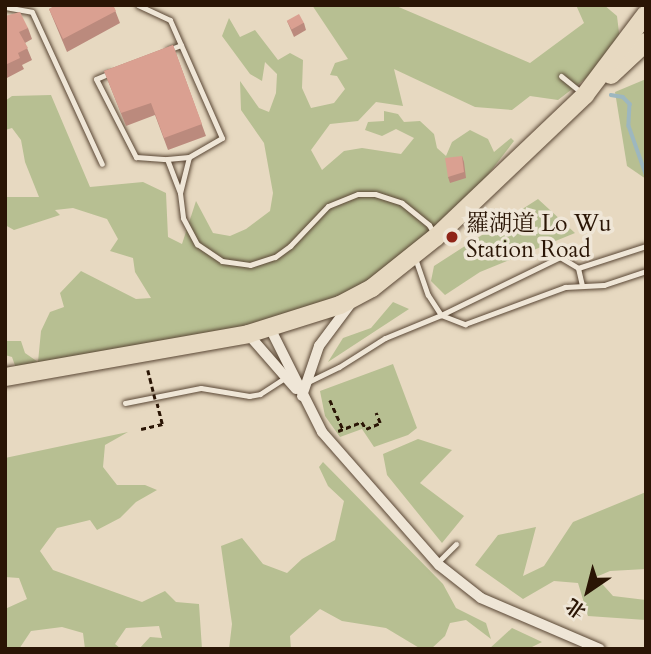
<!DOCTYPE html>
<meta charset="utf-8">
<style>
body{margin:0}
#map{position:relative;width:651px;height:654px;overflow:hidden;background:#e7d9c1;font-family:Cardo,"Noto Serif SC",serif}
div>[style]{position:absolute}
.green>*{inset:0;background:#b7bf92}
.stream>*{height:3.5px;margin:-1.75px;padding:0 1.75px;transform-origin:1.75px;border-radius:1.75px;background:#9db7bf}
.path>*{height:2.5px;margin-top:-1.25px;transform-origin:0;background:repeating-linear-gradient(90deg,#2a1505 0 5px,transparent 0 8.5px)}
.roads{filter:drop-shadow(0 0 2px #594634) drop-shadow(0 0 2px #594634)}
.lane>*{height:5px;margin:-2.5px;padding:0 2.5px;transform-origin:2.5px;border-radius:2.5px;background:#efe6d7}
.street>*{height:10px;margin:-5px;padding:0 5px;transform-origin:5px;border-radius:5px;background:#efe6d7}
.primary>*{height:18px;margin:-9px;padding:0 9px;transform-origin:9px;border-radius:9px;background:#e7d9c1}
.path-bridge>*{height:2.5px;margin-top:-1.25px;transform-origin:0;background:repeating-linear-gradient(90deg,#2a1505 0 5px,transparent 0 8.5px)}
.wall>*{inset:0;background:#bb8a7d}
.building>*{inset:0;background:#daa091;transform-origin:0 0}
.dots>*{width:19px;height:19px;translate:-50% -50%;box-sizing:border-box;border:4px solid #efe6d7;border-radius:50%}
span{translate:-50% -50%;white-space:nowrap;text-align:center;line-height:1.15;-webkit-text-stroke:7px #efe6d7;paint-order:stroke}
.poi-label{font-size:23px;color:#2a1505}
.left{translate:0 -50%;text-align:left}
.frame{position:absolute;inset:0;border:7px solid #2a1505;pointer-events:none}
.north{position:absolute;left:553px;top:556px;width:70px;height:70px;-webkit-text-stroke:5px #efe6d7;paint-order:stroke;rotate:215deg;font-size:19px;font-weight:700;line-height:28px;text-align:center;color:#2a1505}
.north::after{content:'';display:block;margin:auto;width:24px;height:32px;background:#2a1505;clip-path:polygon(50% 0,100% 100%,50% 72%,0 100%)}
</style>
<div id="map">
<div class="green">
<div style="clip-path:polygon(312px 5px,394px 5px,530px 63px,584px 23px,576px 5px,604px 5px,617px 16px,620px 41px,607px 62px,558px 100px,530px 96px,512px 110px,475px 107px,394px 69px,403px 106px,376px 102px,358px 121px,330px 124px,311px 150px,322px 170px,344px 151px,362px 148px,401px 154px,414px 138px,396px 129px,382px 136px,365px 130px,368px 122px,384px 121px,384px 111px,398px 114px,404px 122px,420px 121px,434px 134px,437px 148px,446px 156px,452px 142px,470px 130px,488px 139px,494px 152px,511px 138px,514px 141px,446px 229px,325px 310px,18px 374px,12px 357px,5px 355px,5px 341px,21px 341px,25px 353px,38px 362px,41px 331px,50px 312px,64px 307px,60px 293px,81px 271px,136px 299px,151px 298px,135px 272px,133px 258px,110px 251px,118px 239px,107px 219px,73px 208px,55px 210px,60px 215px,14px 230px,5px 225px,5px 197px,39px 197px,25px 162px,21px 140px,12px 128px,5px 130px,5px 101px,12px 96px,51px 95px,90px 187px,143px 182px,166px 193px,168px 237px,182px 244px,196px 201px,213px 233px,230px 236px,246px 229px,270px 211px,273px 193px,264px 143px,241px 110px,240px 81px,259px 108px,269px 112px,276px 93px,277px 74px,265px 62px,262px 81px,250px 74px,222px 36px,229px 18px,240px 37px,255px 30px,278px 60px,290px 53px,303px 60px,302px 88px,311px 108px,334px 103px,345px 89px,337px 76px,330px 75px,335px 63px,348px 59px)"></div>
<div style="clip-path:polygon(646px 79px,646px 179px,627px 166px,615px 92px)"></div>
<div style="clip-path:polygon(538px 199px,575px 233px,480px 272px,445px 295px,431px 281px,434px 266px)"></div>
<div style="clip-path:polygon(393px 302px,409px 309px,328px 362px,343px 338px,371px 328px)"></div>
<div style="clip-path:polygon(393px 364px,417px 428px,408px 435px,374px 447px,362px 429px,340px 437px,325px 416px,320px 391px)"></div>
<div style="clip-path:polygon(128px 432px,105px 445px,103px 467px,117px 485px,145px 485px,157px 490px,136px 502px,120px 518px,97px 530px,90px 520px,57px 528px,40px 551px,53px 570px,142px 602px,165px 591px,176px 602px,199px 604px,202px 649px,139px 649px,150px 637px,162px 638px,159px 626px,126px 628px,115px 644px,121px 649px,85px 649px,83px 633px,62px 627px,31px 631px,19px 649px,5px 649px,5px 609px,27px 599px,19px 578px,5px 577px,5px 458px)"></div>
<div style="clip-path:polygon(418px 439px,452px 450px,420px 483px,464px 516px,442px 543px,387px 475px,383px 454px)"></div>
<div style="clip-path:polygon(323px 462px,443px 584px,456px 608px,486px 623px,491px 639px,466px 620px,450px 623px,445px 636px,431px 649px,421px 649px,386px 628px,342px 621px,320px 609px,290px 636px,291px 649px,229px 649px,232px 624px,221px 546px,242px 538px,263px 564px,287px 573px,302px 559px,335px 540px,344px 501px,328px 486px,319px 467px)"></div>
<div style="clip-path:polygon(646px 492px,646px 569px,610px 571px,596px 577px,613px 596px,646px 600px,646px 620px,588px 616px,578px 583px,554px 581px,523px 599px,475px 565px,498px 535px,536px 527px,523px 576px,544px 566px,573px 522px)"></div>
<div style="clip-path:polygon(512px 628px,542px 642px,528px 649px,489px 649px)"></div>
</div>
<div class="stream">
<div style="left:611px;top:95px;width:12px;rotate:9deg"></div>
<div style="left:623px;top:97px;width:10px;rotate:45deg"></div>
<div style="left:630px;top:104px;width:22px;rotate:93deg"></div>
<div style="left:629px;top:126px;width:51px;rotate:70.5deg"></div>
</div>
<div class="path">
<div style="left:330px;top:400px;width:32px;rotate:66deg"></div>
<div style="left:141px;top:429px;width:22px;rotate:-13deg"></div>
<div style="left:162px;top:424px;width:21px;rotate:-104deg"></div>
<div style="left:338px;top:431px;width:26px;rotate:-21deg"></div>
<div style="left:362px;top:422px;width:8px;rotate:60deg"></div>
<div style="left:366px;top:429px;width:15px;rotate:-23deg"></div>
<div style="left:380px;top:423px;width:11px;rotate:-112deg"></div>
</div>
<div class="roads">
<div class="lane">
<div style="left:5px;top:7px;width:27px;rotate:10deg"></div>
<div style="left:32px;top:12px;width:167px;rotate:65.3deg"></div>
<div style="left:168px;top:50px;width:14px;rotate:-21deg"></div>
<div style="left:110px;top:73px;width:15px;rotate:157deg"></div>
<div style="left:96px;top:79px;width:88px;rotate:62.9deg"></div>
<div style="left:136px;top:157px;width:31px;rotate:4deg"></div>
<div style="left:167px;top:159px;width:22px;rotate:-5deg"></div>
<div style="left:189px;top:157px;width:38px;rotate:-30deg"></div>
<div style="left:222px;top:138px;width:129px;rotate:-113.8deg"></div>
<div style="left:170px;top:20px;width:35px;rotate:-155deg"></div>
<div style="left:561px;top:76px;width:28px;rotate:39deg"></div>
<div style="left:189px;top:157px;width:37px;rotate:104deg"></div>
<div style="left:180px;top:193px;width:25px;rotate:83deg"></div>
<div style="left:183px;top:218px;width:30px;rotate:62deg"></div>
<div style="left:197px;top:244px;width:30px;rotate:34deg"></div>
<div style="left:222px;top:261px;width:28px;rotate:8deg"></div>
<div style="left:250px;top:265px;width:26px;rotate:-18deg"></div>
<div style="left:275px;top:257px;width:19px;rotate:-36deg"></div>
<div style="left:290px;top:246px;width:55px;rotate:-46.5deg"></div>
<div style="left:328px;top:206px;width:32px;rotate:-22deg"></div>
<div style="left:358px;top:194px;width:17px"></div>
<div style="left:375px;top:194px;width:28px;rotate:18deg"></div>
<div style="left:402px;top:203px;width:35px;rotate:39deg"></div>
<div style="left:429px;top:225px;width:12px;rotate:59deg"></div>
<div style="left:167px;top:159px;width:36px;rotate:69deg"></div>
<div style="left:415px;top:258px;width:39px;rotate:71deg"></div>
<div style="left:428px;top:295px;width:24px;rotate:57deg"></div>
<div style="left:441px;top:315px;width:26px;rotate:21deg"></div>
<div style="left:465px;top:324px;width:107px;rotate:-20.3deg"></div>
<div style="left:565px;top:287px;width:39px;rotate:-3deg"></div>
<div style="left:604px;top:285px;width:44px;rotate:-18.4deg"></div>
<div style="left:578px;top:268px;width:17px;rotate:77deg"></div>
<div style="left:310px;top:381px;width:32px;rotate:-26deg"></div>
<div style="left:339px;top:367px;width:54px;rotate:-32.2deg"></div>
<div style="left:385px;top:338px;width:61px;rotate:-22.3deg"></div>
<div style="left:441px;top:315px;width:132px;rotate:-26deg"></div>
<div style="left:560px;top:257px;width:21px;rotate:31deg"></div>
<div style="left:578px;top:268px;width:71px;rotate:-17.9deg"></div>
<div style="left:125px;top:403px;width:77px;rotate:-11.2deg"></div>
<div style="left:201px;top:388px;width:49px;rotate:9.5deg"></div>
<div style="left:249px;top:396px;width:11px;rotate:-10deg"></div>
<div style="left:260px;top:394px;width:30px;rotate:-33deg"></div>
<div style="left:437px;top:563px;width:27px;rotate:-45deg"></div>
</div>
<div class="street">
<div style="left:270px;top:328px;width:116px;rotate:63.4deg"></div>
<div style="left:322px;top:432px;width:177px;rotate:48.7deg"></div>
<div style="left:439px;top:565px;width:53px;rotate:38.2deg"></div>
<div style="left:481px;top:598px;width:129px;rotate:23.2deg"></div>
<div style="left:248px;top:334px;width:73px;rotate:48.9deg"></div>
<div style="left:302px;top:396px;width:53px;rotate:-71.2deg"></div>
<div style="left:319px;top:346px;width:54px;rotate:-53.3deg"></div>
</div>
<div class="primary">
<div style="left:611px;top:75px;width:48px;rotate:-43.3deg"></div>
<div style="left:5px;top:377px;width:247px;rotate:-10deg"></div>
<div style="left:248px;top:334px;width:96px;rotate:-17.5deg"></div>
<div style="left:340px;top:305px;width:36px;rotate:-28deg"></div>
<div style="left:372px;top:288px;width:82px;rotate:-38.6deg"></div>
<div style="left:436px;top:237px;width:206px;rotate:-43.6deg"></div>
<div style="left:585px;top:95px;width:101px;rotate:-53deg"></div>
</div>
</div>
<div class="path-bridge">
<div style="left:148px;top:370px;width:30px;rotate:76deg"></div>
</div>
<div class="wall">
<div style="clip-path:polygon(53px 5px,113px 5px,120px 23px,67px 52px,49px 9px,54px 7px)"></div>
<div style="clip-path:polygon(5px 16px,28px 28px,32px 39px,25px 43px,32px 60px,22px 65px,24px 69px,5px 79px)"></div>
<div style="clip-path:polygon(287px 21px,304px 23px,306px 30px,294px 37px)"></div>
<div style="clip-path:polygon(173px 45px,206px 136px,168px 150px,155px 115px,126px 126px,104px 71px)"></div>
<div style="clip-path:polygon(462px 156px,464px 162px,466px 178px,450px 183px,448px 177px)"></div>
</div>
<div class="building">
<div style="clip-path:polygon(54px 5px,113px 5px,116px 11px,63px 39px,49px 9px,54px 6px)"></div>
<div style="clip-path:polygon(20px 12px,28px 28px,19px 32px,28px 48px,18px 53px,20px 58px,5px 65px,5px 16px)"></div>
<div style="left:299px;top:14px;width:10px;height:14px;rotate:61deg"></div>
<div style="clip-path:polygon(173px 45px,202px 124px,164px 138px,151px 103px,121px 113px,104px 71px)"></div>
<div style="clip-path:polygon(462px 156px,464px 172px,448px 177px,445px 158px)"></div>
</div>
<div class="dots">
<div style="left:452px;top:237px;background:#8f2418"></div>
</div>
<div class="poi-label">
<span class="left" style="left:466px;top:237px">羅湖道 Lo Wu<br>Station Road</span>
</div>
<div class="frame"></div>
<div class="north">北</div>
</div>
